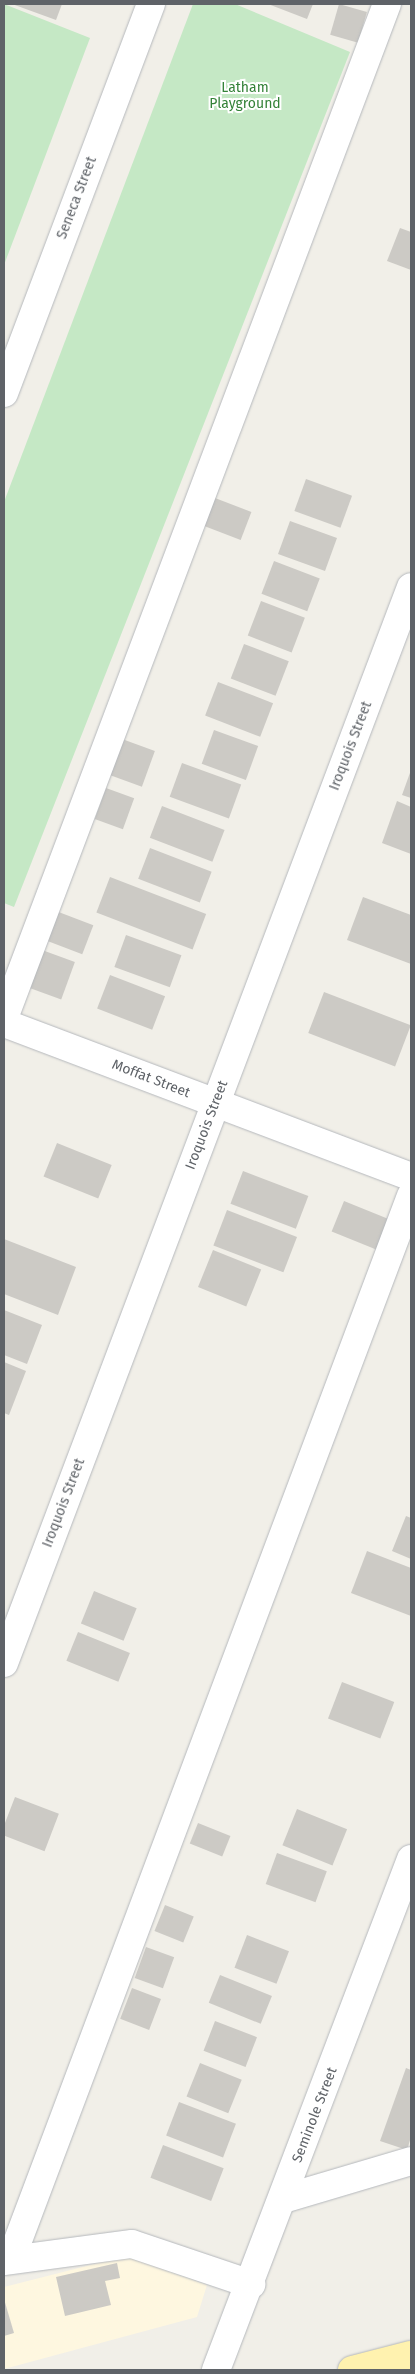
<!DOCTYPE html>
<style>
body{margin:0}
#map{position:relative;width:415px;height:2374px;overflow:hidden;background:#f1efe8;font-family:"Fira Sans",sans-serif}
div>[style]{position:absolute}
.commercial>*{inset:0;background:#fef7e0}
.green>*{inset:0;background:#c5e8c5}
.building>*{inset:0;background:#cccac5;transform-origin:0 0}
.roads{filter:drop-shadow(0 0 1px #b5b8bc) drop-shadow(0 0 1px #b5b8bc)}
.minor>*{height:28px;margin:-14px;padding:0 14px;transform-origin:14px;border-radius:14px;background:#fff}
.major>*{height:28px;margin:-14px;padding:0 14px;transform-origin:14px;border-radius:14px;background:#fff2af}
span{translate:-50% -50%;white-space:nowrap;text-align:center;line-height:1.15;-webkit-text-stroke:4px #fff;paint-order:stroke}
.park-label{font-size:14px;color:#348238}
.street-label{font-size:14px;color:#5f6368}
.frame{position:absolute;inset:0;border:5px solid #5f6368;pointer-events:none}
</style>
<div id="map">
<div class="commercial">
<div style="clip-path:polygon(126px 2256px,207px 2285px,197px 2317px,4px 2369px,4px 2287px)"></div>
</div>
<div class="green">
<div style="clip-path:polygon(4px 4px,90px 38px,4px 265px)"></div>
<div style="clip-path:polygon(193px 4px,235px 4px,350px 52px,14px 907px,4px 903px,4px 502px)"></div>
</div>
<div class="building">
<div style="clip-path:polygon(12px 4px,62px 4px,56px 20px)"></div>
<div style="clip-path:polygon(268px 4px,313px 4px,307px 19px)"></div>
<div style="left:339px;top:4px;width:29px;height:32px;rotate:16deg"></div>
<div style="clip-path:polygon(400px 228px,411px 232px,411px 270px,387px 261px)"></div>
<div style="left:306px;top:479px;width:49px;height:34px;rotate:20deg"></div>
<div style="left:215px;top:498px;width:39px;height:30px;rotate:21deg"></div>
<div style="left:290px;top:521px;width:50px;height:35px;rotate:20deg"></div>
<div style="left:274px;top:561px;width:49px;height:35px;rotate:21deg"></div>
<div style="left:261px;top:601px;width:47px;height:37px;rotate:21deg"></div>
<div style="left:244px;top:644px;width:48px;height:37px;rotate:21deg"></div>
<div style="left:218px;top:682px;width:59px;height:36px;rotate:21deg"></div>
<div style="left:214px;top:730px;width:47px;height:36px;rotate:20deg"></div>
<div style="left:122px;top:739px;width:35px;height:38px;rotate:20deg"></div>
<div style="left:182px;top:763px;width:63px;height:36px;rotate:20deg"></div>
<div style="clip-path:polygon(411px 770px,411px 798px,402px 795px)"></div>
<div style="left:106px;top:788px;width:30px;height:33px;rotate:20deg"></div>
<div style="clip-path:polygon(397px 801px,411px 807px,411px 854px,382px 843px)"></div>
<div style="left:162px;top:806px;width:67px;height:34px;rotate:21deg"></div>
<div style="left:150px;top:848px;width:66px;height:33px;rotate:21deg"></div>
<div style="left:110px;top:877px;width:103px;height:38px;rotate:21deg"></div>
<div style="clip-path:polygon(363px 897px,411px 915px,411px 964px,347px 940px)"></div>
<div style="left:56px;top:911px;width:40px;height:31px;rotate:21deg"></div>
<div style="left:126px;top:935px;width:59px;height:34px;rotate:20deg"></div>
<div style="left:42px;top:950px;width:35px;height:40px;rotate:20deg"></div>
<div style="left:110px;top:975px;width:59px;height:36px;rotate:21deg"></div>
<div style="left:324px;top:992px;width:93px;height:44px;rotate:21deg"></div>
<div style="left:57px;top:1143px;width:59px;height:36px;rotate:22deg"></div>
<div style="left:243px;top:1171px;width:70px;height:35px;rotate:21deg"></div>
<div style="left:344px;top:1201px;width:48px;height:33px;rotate:22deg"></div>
<div style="left:227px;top:1210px;width:75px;height:38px;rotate:21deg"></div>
<div style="clip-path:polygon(4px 1239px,76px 1267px,58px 1315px,4px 1294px)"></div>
<div style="left:213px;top:1250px;width:52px;height:40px;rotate:22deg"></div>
<div style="clip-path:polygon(4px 1310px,42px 1325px,27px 1364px,4px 1355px)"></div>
<div style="clip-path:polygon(4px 1362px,26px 1371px,9px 1415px,4px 1413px)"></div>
<div style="clip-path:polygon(406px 1516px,411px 1518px,411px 1559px,392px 1551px)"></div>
<div style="clip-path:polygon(367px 1551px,411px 1568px,411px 1616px,351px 1593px)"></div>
<div style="left:94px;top:1591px;width:46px;height:35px;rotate:22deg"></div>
<div style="left:78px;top:1632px;width:56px;height:31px;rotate:22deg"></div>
<div style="left:342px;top:1682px;width:56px;height:39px;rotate:21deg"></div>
<div style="left:15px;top:1797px;width:47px;height:40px;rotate:21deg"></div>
<div style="left:297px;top:1809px;width:54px;height:39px;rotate:22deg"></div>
<div style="left:198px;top:1823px;width:35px;height:22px;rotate:22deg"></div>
<div style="left:277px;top:1853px;width:53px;height:33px;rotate:20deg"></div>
<div style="left:165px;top:1905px;width:31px;height:28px;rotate:22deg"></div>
<div style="left:247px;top:1935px;width:45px;height:35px;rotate:21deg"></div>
<div style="left:146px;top:1947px;width:30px;height:33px;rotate:20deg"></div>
<div style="left:220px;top:1975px;width:56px;height:30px;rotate:22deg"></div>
<div style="left:132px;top:1988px;width:31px;height:33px;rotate:21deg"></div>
<div style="left:215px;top:2021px;width:45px;height:32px;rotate:21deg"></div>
<div style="left:200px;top:2063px;width:45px;height:36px;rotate:22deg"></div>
<div style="clip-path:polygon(406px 2068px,411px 2070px,411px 2137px,407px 2150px,380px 2141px)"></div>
<div style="left:179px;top:2102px;width:61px;height:36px;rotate:21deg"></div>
<div style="left:163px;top:2145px;width:65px;height:35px;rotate:21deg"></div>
<div style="clip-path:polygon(117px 2263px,120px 2278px,105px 2281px,111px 2305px,65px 2316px,56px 2277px)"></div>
<div style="clip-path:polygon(4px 2299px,14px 2333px,4px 2336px)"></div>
</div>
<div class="roads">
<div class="minor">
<div style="left:4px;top:393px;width:416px;rotate:-69.3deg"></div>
<div style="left:4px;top:1018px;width:1084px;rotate:-69.31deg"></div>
<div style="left:4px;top:1023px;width:435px;rotate:20.7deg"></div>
<div style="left:4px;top:1663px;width:1150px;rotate:-69.28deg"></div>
<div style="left:283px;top:2199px;width:134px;rotate:-16.5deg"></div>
<div style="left:11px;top:2259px;width:1136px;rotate:-69.38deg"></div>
<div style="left:4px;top:2261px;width:129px;rotate:-7.6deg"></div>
<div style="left:132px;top:2244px;width:126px;rotate:18.6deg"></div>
<div style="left:216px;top:2370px;width:547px;rotate:-69.11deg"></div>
</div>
<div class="major">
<div style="left:352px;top:2370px;width:61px;rotate:-14.3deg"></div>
</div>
</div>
<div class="park-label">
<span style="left:245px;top:96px">Latham<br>Playground</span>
</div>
<div class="street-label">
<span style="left:77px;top:198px;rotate:-69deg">Seneca Street</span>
<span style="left:351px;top:746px;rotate:-69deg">Iroquois Street</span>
<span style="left:151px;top:1079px;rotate:21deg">Moffat Street</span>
<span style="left:207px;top:1125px;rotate:-69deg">Iroquois Street</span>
<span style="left:64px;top:1503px;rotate:-69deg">Iroquois Street</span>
<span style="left:315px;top:2115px;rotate:-69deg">Seminole Street</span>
</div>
<div class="frame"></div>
</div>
